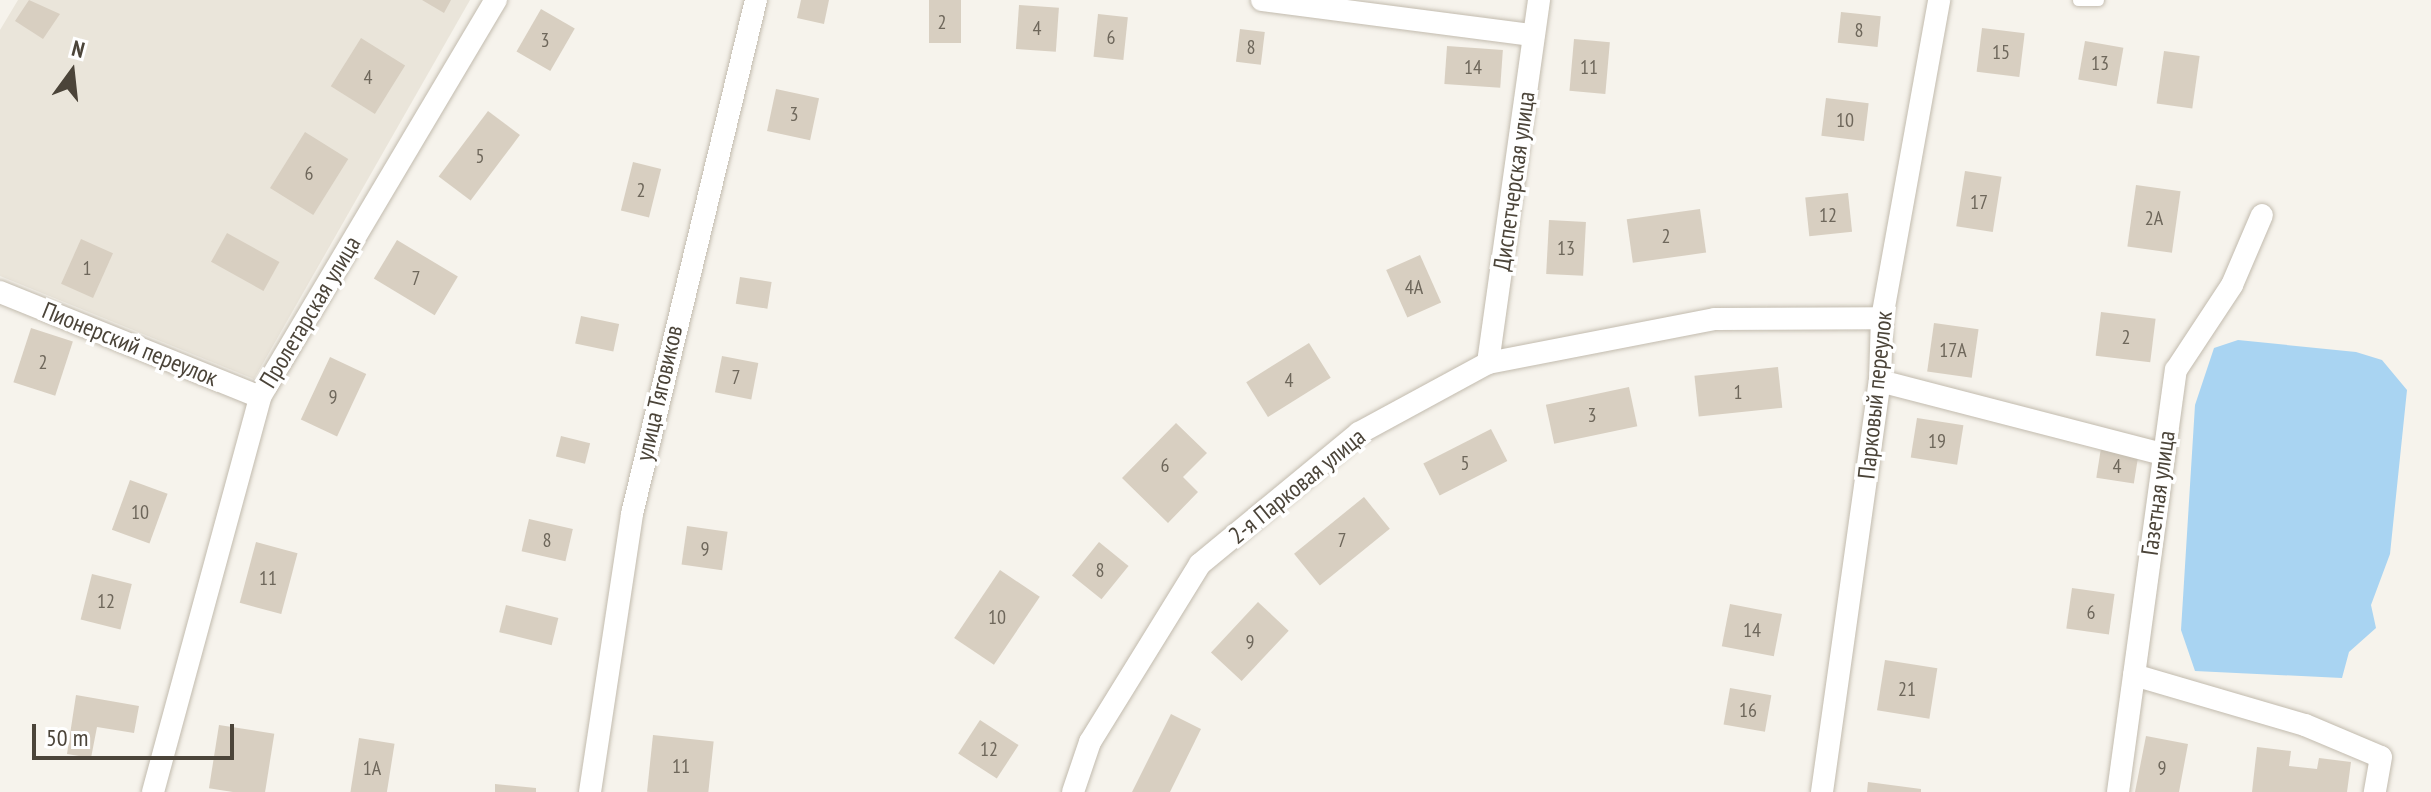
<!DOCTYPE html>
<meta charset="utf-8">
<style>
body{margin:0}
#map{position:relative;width:2431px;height:792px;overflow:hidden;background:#f6f3ec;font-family:"PT Sans Narrow",sans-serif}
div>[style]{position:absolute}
.residential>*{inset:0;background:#eae5da}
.water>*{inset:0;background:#a9d4f2}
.building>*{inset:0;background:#d8cfc1;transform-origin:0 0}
.roads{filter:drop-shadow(0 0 2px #c2bbae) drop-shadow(0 0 2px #c2bbae)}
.lane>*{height:11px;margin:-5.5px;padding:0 5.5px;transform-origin:5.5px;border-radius:5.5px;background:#fff}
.street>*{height:22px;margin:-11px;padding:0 11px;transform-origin:11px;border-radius:11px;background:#fff}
span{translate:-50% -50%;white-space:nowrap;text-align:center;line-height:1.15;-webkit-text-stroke:7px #fff;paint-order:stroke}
.number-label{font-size:20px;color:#6e675b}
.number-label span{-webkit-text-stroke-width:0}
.street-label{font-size:24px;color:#4b4439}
.north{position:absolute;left:32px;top:32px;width:80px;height:80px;-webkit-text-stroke:6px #fff;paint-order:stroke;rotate:15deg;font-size:22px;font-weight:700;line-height:32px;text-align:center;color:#4b4439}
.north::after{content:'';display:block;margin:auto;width:28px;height:36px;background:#4b4439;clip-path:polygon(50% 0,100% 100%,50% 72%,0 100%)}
.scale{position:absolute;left:32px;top:724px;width:202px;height:36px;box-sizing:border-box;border:4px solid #4b4439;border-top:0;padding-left:10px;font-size:24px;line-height:28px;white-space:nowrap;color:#4b4439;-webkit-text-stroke:6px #fff;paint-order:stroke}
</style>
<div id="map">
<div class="residential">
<div style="clip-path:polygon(18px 0,470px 0,254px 379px,0 276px,0 30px)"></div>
</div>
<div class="water">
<div style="clip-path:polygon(2238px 340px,2356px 352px,2382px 360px,2407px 390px,2390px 554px,2371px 605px,2376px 628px,2349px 652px,2342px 678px,2195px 671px,2181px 630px,2195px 405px,2214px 348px)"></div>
</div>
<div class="building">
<div style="clip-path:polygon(29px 0,60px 14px,43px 39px,15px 21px)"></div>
<div style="clip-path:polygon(422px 0,451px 0,444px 13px)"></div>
<div style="clip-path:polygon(801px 0,829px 0,824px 24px,797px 18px)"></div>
<div style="left:929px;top:0;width:32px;height:43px"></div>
<div style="left:1019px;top:5px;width:40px;height:44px;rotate:4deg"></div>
<div style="left:541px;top:9px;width:39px;height:49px;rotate:30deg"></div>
<div style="left:1841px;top:12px;width:40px;height:31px;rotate:6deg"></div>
<div style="left:1098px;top:14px;width:30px;height:43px;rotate:6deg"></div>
<div style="left:1982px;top:28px;width:43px;height:44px;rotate:7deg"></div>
<div style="left:1240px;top:29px;width:25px;height:33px;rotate:7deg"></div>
<div style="left:361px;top:38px;width:52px;height:57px;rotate:32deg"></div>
<div style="left:1574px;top:39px;width:36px;height:52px;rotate:5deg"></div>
<div style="left:2085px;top:41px;width:39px;height:39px;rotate:10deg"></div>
<div style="left:1447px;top:46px;width:56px;height:38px;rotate:4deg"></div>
<div style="left:2164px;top:51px;width:36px;height:53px;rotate:8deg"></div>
<div style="left:776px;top:89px;width:44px;height:43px;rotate:12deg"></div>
<div style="left:1826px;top:98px;width:43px;height:38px;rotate:7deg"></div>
<div style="left:488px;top:111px;width:40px;height:82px;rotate:37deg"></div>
<div style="left:305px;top:132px;width:51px;height:66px;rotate:32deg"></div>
<div style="left:633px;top:162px;width:29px;height:50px;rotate:14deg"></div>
<div style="left:1965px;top:171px;width:37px;height:56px;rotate:9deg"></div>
<div style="left:2136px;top:185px;width:45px;height:62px;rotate:8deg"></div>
<div style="left:1848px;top:193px;width:39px;height:43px;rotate:84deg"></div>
<div style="left:1700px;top:209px;width:44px;height:74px;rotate:82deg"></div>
<div style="left:1549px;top:220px;width:37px;height:54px;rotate:3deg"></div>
<div style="left:227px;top:233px;width:60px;height:33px;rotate:29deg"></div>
<div style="left:81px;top:239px;width:35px;height:49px;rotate:24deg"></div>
<div style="left:397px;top:240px;width:71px;height:45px;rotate:31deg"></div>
<div style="left:1420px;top:255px;width:52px;height:37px;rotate:66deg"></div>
<div style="left:740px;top:277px;width:32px;height:27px;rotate:9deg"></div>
<div style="left:2101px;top:312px;width:55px;height:44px;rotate:7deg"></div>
<div style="left:581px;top:316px;width:39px;height:28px;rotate:12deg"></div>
<div style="left:1934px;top:323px;width:45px;height:49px;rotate:8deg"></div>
<div style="left:31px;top:328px;width:44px;height:57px;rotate:18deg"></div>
<div style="left:1309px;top:343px;width:41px;height:74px;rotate:58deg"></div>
<div style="left:722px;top:356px;width:37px;height:37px;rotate:11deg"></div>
<div style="left:330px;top:357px;width:40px;height:69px;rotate:25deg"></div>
<div style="left:1778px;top:367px;width:41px;height:84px;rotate:84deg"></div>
<div style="left:1629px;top:387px;width:40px;height:85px;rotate:78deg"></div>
<div style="left:1917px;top:418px;width:47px;height:40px;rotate:9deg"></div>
<div style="clip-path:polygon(1176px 423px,1207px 453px,1183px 477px,1198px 492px,1168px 523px,1122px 478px)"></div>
<div style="left:1491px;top:429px;width:36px;height:76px;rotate:63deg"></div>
<div style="left:561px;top:436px;width:30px;height:21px;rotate:14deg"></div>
<div style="left:2101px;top:448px;width:38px;height:30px;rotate:9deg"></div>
<div style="left:130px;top:480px;width:40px;height:53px;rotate:20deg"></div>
<div style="left:1364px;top:497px;width:41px;height:90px;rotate:51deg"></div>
<div style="left:529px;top:519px;width:45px;height:33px;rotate:13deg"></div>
<div style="left:687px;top:526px;width:41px;height:39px;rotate:8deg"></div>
<div style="left:256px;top:542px;width:43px;height:63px;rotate:15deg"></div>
<div style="left:1099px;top:542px;width:38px;height:43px;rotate:39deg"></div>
<div style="left:1000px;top:570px;width:48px;height:82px;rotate:34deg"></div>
<div style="left:92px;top:574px;width:41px;height:47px;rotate:14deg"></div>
<div style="left:2072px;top:588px;width:43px;height:41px;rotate:8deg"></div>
<div style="left:1258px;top:602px;width:42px;height:69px;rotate:43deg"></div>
<div style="left:1730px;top:604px;width:53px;height:43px;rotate:11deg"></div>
<div style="left:506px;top:605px;width:54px;height:28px;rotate:14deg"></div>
<div style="left:1885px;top:660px;width:53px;height:51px;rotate:9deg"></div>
<div style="left:1730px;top:688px;width:42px;height:37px;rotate:10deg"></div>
<div style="clip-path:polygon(76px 695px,139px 706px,134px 733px,97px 727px,91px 758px,67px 754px)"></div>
<div style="clip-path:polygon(1171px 714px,1201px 729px,1170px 792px,1132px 792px)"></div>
<div style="left:980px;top:720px;width:46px;height:40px;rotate:33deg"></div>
<div style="left:219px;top:725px;width:56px;height:64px;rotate:9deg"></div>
<div style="left:653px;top:735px;width:61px;height:57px;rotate:6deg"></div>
<div style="clip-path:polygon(2146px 736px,2188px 744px,2179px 792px,2135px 792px)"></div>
<div style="left:359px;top:738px;width:36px;height:55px;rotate:9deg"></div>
<div style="clip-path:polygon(2257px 747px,2291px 751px,2289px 766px,2317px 769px,2319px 758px,2351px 762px,2347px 792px,2252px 792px)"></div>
<div style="clip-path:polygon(1868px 782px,1921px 789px,1921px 792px,1867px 792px)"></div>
<div style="clip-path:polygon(495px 784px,536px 788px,536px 792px,495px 792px)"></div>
</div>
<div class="roads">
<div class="lane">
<div style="left:2078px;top:0;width:20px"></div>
</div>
<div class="street">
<div style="left:1262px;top:0;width:273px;rotate:7.4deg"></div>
<div style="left:0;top:292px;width:280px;rotate:22deg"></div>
<div style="left:1488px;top:363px;width:367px;rotate:-82deg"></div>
<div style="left:1880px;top:381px;width:291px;rotate:14.5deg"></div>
<div style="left:2134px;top:675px;width:178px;rotate:16.3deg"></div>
<div style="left:2305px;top:725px;width:82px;rotate:22.8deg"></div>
<div style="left:2381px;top:757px;width:36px;rotate:100deg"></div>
<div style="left:153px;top:792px;width:409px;rotate:-74.8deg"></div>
<div style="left:260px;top:397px;width:462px;rotate:-59.3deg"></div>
<div style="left:590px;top:792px;width:281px;rotate:-81.4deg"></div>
<div style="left:632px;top:514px;width:529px;rotate:-76.44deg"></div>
<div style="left:1073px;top:792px;width:53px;rotate:-71.2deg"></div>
<div style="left:1090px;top:742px;width:209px;rotate:-58.3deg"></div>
<div style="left:1200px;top:564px;width:206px;rotate:-39.5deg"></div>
<div style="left:1359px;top:433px;width:147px;rotate:-28.5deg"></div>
<div style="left:1488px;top:363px;width:231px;rotate:-11deg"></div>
<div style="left:1715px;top:319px;width:167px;rotate:-0.3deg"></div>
<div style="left:1822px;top:792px;width:415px;rotate:-82deg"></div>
<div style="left:1880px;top:381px;width:63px;rotate:-88.2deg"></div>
<div style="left:1882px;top:318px;width:323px;rotate:-79.8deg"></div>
<div style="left:2118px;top:792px;width:426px;rotate:-82.2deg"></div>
<div style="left:2176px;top:370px;width:102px;rotate:-56.6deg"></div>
<div style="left:2232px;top:285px;width:76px;rotate:-66.8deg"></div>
</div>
</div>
<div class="number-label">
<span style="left:942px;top:22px">2</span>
<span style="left:1037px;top:28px">4</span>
<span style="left:1859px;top:30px">8</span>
<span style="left:1111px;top:37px">6</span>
<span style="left:545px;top:40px">3</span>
<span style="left:1251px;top:47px">8</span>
<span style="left:2001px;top:52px">15</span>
<span style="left:2100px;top:63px">13</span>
<span style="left:1473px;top:67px">14</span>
<span style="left:1589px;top:67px">11</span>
<span style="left:368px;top:77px">4</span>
<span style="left:794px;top:114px">3</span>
<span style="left:1845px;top:120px">10</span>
<span style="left:480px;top:156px">5</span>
<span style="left:309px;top:173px">6</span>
<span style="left:641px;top:190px">2</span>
<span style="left:1979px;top:202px">17</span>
<span style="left:1828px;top:215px">12</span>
<span style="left:2154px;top:218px">2А</span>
<span style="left:1666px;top:236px">2</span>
<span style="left:1566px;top:248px">13</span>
<span style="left:87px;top:268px">1</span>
<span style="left:416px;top:278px">7</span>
<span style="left:1414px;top:287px">4А</span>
<span style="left:2126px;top:337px">2</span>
<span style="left:1953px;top:350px">17А</span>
<span style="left:43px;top:362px">2</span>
<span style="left:736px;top:377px">7</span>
<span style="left:1289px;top:380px">4</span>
<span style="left:1738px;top:392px">1</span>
<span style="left:333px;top:397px">9</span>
<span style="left:1592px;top:415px">3</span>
<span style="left:1937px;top:441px">19</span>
<span style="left:1465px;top:463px">5</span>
<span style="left:1165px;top:465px">6</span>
<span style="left:2117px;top:466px">4</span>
<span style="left:140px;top:512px">10</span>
<span style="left:547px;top:540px">8</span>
<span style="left:1342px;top:540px">7</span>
<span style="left:705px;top:549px">9</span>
<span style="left:1100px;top:570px">8</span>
<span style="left:268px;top:578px">11</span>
<span style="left:106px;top:601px">12</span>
<span style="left:2091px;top:612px">6</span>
<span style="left:997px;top:617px">10</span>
<span style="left:1752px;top:630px">14</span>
<span style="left:1250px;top:642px">9</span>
<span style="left:1907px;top:689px">21</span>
<span style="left:1748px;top:710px">16</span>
<span style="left:989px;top:749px">12</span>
<span style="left:681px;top:766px">11</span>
<span style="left:372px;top:768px">1А</span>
<span style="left:2162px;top:768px">9</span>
</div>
<div class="street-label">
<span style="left:1514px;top:181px;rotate:-82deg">Диспетчерская улица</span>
<span style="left:310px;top:312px;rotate:-59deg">Пролетарская улица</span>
<span style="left:130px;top:344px;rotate:22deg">Пионерский переулок</span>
<span style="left:659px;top:393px;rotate:-77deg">улица Тяговиков</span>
<span style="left:1875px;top:395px;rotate:-84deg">Парковый переулок</span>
<span style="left:1297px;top:486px;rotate:-39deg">2-я Парковая улица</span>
<span style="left:2158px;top:493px;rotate:-82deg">Газетная улица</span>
</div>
<div class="north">N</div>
<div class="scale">50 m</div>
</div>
